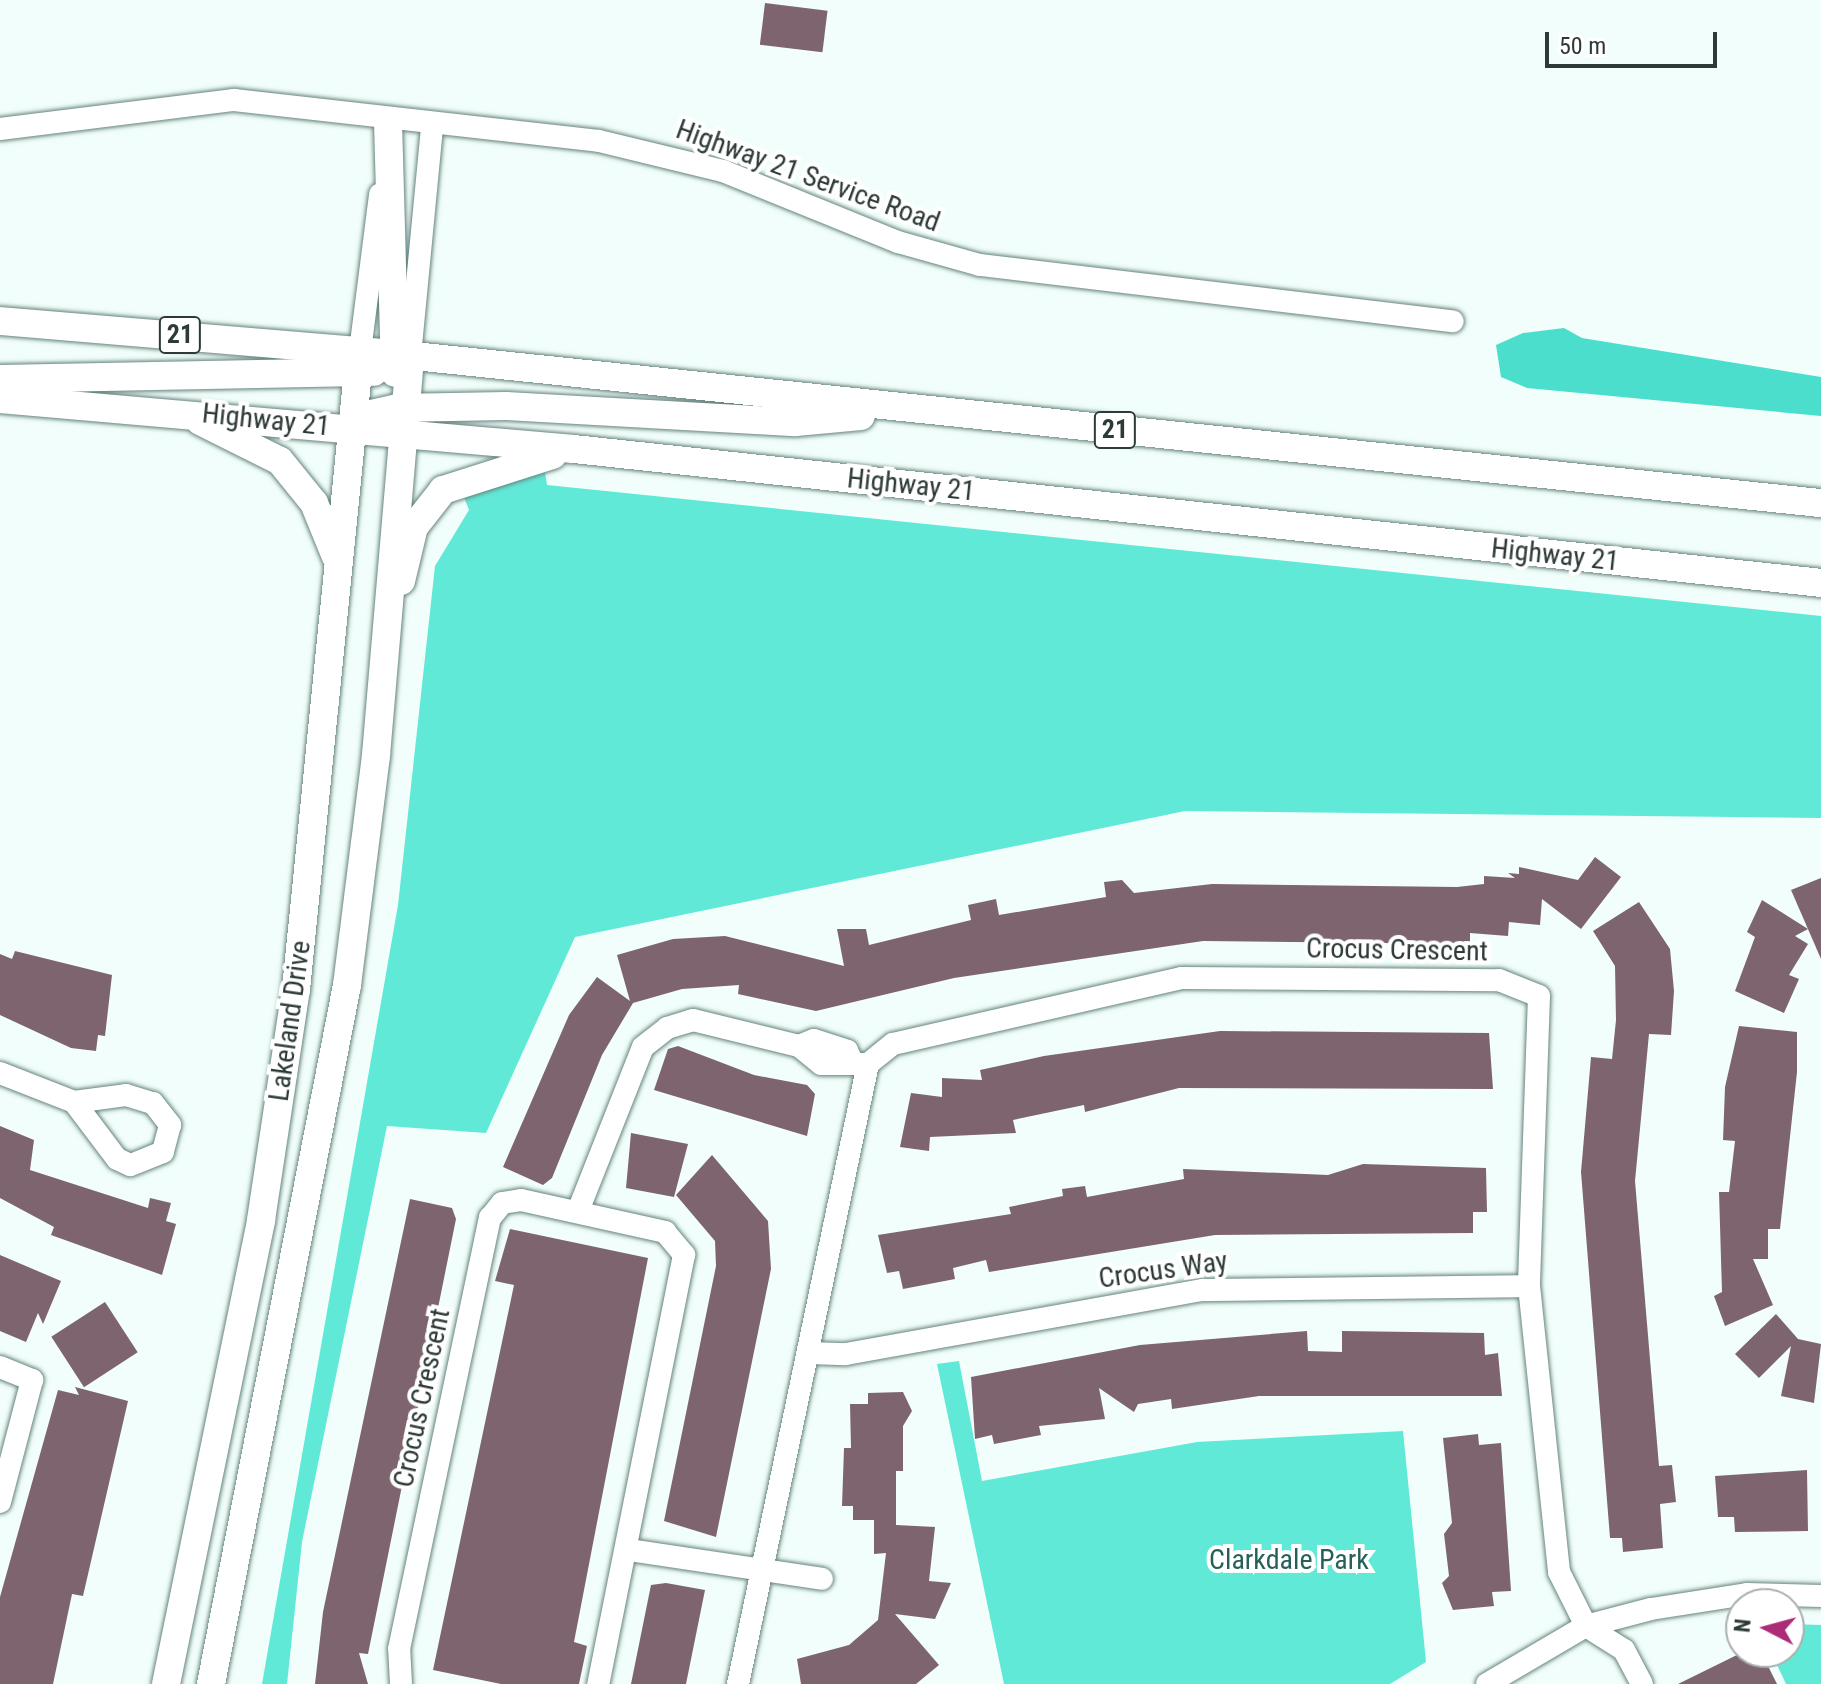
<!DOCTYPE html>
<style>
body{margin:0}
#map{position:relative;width:1821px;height:1684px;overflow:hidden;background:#f1fefb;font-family:"Roboto Condensed",sans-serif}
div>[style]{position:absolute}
.green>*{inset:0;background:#61e9d7}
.forest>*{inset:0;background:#4bdecc}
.building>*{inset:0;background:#7d646f;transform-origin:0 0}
.roads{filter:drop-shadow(0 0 2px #65837e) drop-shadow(0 0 2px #65837e)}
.minor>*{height:22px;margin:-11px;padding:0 11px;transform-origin:11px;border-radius:11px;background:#fff}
.major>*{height:28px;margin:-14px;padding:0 14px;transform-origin:14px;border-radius:14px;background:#fff}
span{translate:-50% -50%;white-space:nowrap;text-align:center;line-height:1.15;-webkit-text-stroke:8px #fff;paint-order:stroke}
.shield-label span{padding:2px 6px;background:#fff;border:2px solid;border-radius:6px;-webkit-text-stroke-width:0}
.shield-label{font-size:26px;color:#2d3a37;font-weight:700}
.street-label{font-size:28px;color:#2d3a37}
.park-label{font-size:28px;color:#266159}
.north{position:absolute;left:1725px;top:1588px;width:80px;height:80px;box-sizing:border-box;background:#fff;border:2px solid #abb0af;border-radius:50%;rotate:276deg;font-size:22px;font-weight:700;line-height:32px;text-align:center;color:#2d3a37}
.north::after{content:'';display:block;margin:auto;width:28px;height:36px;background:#ad2c78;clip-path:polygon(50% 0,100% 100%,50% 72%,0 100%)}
.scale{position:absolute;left:1545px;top:32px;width:172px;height:36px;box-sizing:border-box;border:4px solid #2d3a37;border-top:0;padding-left:10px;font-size:24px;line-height:28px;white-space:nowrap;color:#2d3a37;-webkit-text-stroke:6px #fff;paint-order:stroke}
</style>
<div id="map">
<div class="green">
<div style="clip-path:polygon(545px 472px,547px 485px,1821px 616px,1821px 818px,1185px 811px,575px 937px,486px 1133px,387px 1126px,302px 1542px,287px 1684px,262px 1684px,398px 905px,435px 566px,469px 510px,462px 492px)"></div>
<div style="clip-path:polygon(959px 1361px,982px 1481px,1197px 1442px,1403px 1431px,1426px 1662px,1390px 1684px,1004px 1684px,937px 1364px)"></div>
<div style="clip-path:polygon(1789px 1624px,1821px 1625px,1821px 1684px,1786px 1684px,1771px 1652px,1789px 1652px)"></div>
</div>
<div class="forest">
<div style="clip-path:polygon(1564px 328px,1582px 338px,1821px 377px,1821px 416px,1527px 388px,1501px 377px,1496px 345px,1523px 333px)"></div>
</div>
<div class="building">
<div style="left:765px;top:3px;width:63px;height:42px;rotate:7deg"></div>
<div style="clip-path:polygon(1595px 857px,1621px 877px,1581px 929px,1542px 899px,1540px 925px,1509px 922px,1508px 936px,1470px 933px,1470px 944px,1203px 941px,954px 978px,816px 1011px,738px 994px,739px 985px,682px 989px,633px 1003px,602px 1055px,552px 1178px,543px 1185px,503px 1167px,569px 1015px,597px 977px,630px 1001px,617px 955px,673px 939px,725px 936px,844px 966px,837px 929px,866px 929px,869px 945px,971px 920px,968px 905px,996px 899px,999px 915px,1106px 897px,1104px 882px,1122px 880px,1134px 893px,1212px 884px,1457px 887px,1484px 884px,1484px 876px,1515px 878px,1508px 873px,1519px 874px,1519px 867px,1578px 880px)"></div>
<div style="clip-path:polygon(1821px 878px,1821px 959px,1791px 890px)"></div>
<div style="clip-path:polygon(1762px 900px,1808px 929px,1795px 936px,1808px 944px,1789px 975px,1799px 979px,1784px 1013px,1735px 991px,1755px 937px,1747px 932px)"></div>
<div style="clip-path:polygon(1639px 902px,1670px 949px,1674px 991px,1671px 1035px,1649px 1034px,1635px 1181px,1659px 1466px,1672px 1465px,1676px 1502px,1660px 1504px,1663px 1548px,1623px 1552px,1622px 1538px,1610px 1538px,1581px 1172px,1591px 1057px,1612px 1059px,1616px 1020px,1615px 966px,1593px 931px)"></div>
<div style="clip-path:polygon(15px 951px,112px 975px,105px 1036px,98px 1035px,96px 1051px,71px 1048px,0 1015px,0 954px,12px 959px)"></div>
<div style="clip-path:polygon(1739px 1026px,1797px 1032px,1797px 1072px,1780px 1229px,1768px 1229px,1768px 1259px,1753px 1259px,1773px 1305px,1725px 1326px,1714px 1296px,1722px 1292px,1719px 1192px,1729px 1192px,1735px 1141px,1723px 1140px,1725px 1087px)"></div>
<div style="clip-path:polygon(1220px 1031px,1489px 1033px,1493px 1089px,1179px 1088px,1085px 1112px,1084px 1105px,1013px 1120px,1016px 1133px,930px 1137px,929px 1151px,900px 1147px,911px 1093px,942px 1097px,942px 1078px,982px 1080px,980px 1070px,1044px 1056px)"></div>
<div style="clip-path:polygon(678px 1046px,754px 1075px,807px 1085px,815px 1094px,807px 1136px,654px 1090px,668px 1049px)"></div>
<div style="clip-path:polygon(0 1126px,34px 1140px,30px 1170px,148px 1208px,150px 1198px,171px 1203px,166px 1221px,176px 1224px,162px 1275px,51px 1235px,54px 1227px,0 1198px)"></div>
<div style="clip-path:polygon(631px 1133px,688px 1144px,674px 1197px,626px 1188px)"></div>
<div style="clip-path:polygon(712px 1155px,768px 1221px,771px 1269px,716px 1537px,664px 1521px,716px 1266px,715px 1241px,676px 1195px)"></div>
<div style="clip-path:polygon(1363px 1164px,1486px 1168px,1487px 1212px,1473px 1212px,1473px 1233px,1215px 1235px,989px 1272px,986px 1260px,953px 1268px,955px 1279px,903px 1289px,899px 1271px,887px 1273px,878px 1235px,1011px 1214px,1009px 1207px,1063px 1196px,1062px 1189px,1085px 1186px,1087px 1197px,1184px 1179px,1183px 1169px,1328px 1175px)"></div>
<div style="clip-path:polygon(410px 1199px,452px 1208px,456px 1219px,368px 1654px,359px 1653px,368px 1684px,315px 1684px,323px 1612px)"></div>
<div style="clip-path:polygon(510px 1229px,648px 1258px,574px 1642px,587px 1646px,579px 1684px,501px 1684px,433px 1670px,514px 1285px,495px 1281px)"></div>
<div style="clip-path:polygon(0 1255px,61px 1281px,43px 1324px,38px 1313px,26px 1342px,0 1331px)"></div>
<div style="left:105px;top:1302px;width:60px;height:64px;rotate:57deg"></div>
<div style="clip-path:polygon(1776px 1314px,1798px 1339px,1821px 1344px,1814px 1403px,1781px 1396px,1791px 1346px,1759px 1378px,1735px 1354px)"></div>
<div style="clip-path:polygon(1307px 1331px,1308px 1351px,1342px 1352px,1342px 1331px,1484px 1333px,1485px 1355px,1498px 1353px,1502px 1396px,1259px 1396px,1172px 1409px,1171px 1399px,1138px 1404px,1134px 1412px,1099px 1388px,1105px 1419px,1039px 1426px,1041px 1435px,994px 1444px,992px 1435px,975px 1439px,971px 1377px,1140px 1345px)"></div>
<div style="clip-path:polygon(75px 1387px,128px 1401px,83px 1596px,72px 1594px,53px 1684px,0 1684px,0 1597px,58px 1390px,79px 1395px)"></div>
<div style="clip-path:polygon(903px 1392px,912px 1411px,903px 1426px,903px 1471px,896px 1471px,896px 1525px,935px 1527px,929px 1581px,951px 1583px,935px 1619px,895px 1614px,939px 1665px,916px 1684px,801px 1684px,797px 1659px,849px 1645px,878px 1620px,886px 1553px,874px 1554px,874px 1520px,853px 1520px,853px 1506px,842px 1506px,844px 1448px,851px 1448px,850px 1404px,868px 1404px,868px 1393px)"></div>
<div style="clip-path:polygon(1478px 1434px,1479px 1445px,1501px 1443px,1511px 1591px,1492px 1592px,1494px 1606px,1453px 1610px,1442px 1583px,1449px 1576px,1444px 1534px,1452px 1523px,1443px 1438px)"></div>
<div style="clip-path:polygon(1807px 1470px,1808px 1531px,1735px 1532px,1734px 1517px,1718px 1517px,1715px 1476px)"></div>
<div style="clip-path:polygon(666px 1583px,705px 1590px,686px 1684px,631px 1684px,651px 1585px)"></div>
<div style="clip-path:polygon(1743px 1652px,1761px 1652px,1777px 1684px,1678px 1684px)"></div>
</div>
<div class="roads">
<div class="minor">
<div style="left:0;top:129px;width:236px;rotate:-7.1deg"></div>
<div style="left:234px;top:100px;width:367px;rotate:6.4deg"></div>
<div style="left:599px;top:141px;width:128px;rotate:13.6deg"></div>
<div style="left:723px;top:171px;width:189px;rotate:22.1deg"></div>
<div style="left:898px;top:242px;width:85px;rotate:15.7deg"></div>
<div style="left:980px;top:265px;width:476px;rotate:6.8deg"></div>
<div style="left:360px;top:351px;width:158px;rotate:-82.7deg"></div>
<div style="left:410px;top:356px;width:231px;rotate:-84.5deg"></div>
<div style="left:799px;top:1046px;width:28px;rotate:39deg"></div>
<div style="left:821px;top:1064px;width:45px"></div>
<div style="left:0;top:1073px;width:79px;rotate:21.4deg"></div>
<div style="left:74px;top:1102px;width:52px;rotate:-7.7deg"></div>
<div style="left:126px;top:1095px;width:28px;rotate:17deg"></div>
<div style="left:153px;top:1103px;width:28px;rotate:52deg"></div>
<div style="left:170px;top:1125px;width:28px;rotate:105deg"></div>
<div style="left:163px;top:1152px;width:35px;rotate:158deg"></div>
<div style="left:130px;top:1165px;width:14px;rotate:-155deg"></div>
<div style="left:117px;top:1159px;width:71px;rotate:-127deg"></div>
<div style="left:578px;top:1211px;width:176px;rotate:-68.4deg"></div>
<div style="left:643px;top:1047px;width:31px;rotate:-38deg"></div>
<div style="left:667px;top:1028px;width:27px;rotate:-17deg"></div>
<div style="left:693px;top:1020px;width:109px;rotate:13.8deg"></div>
<div style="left:799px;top:1046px;width:16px;rotate:-22deg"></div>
<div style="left:814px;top:1040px;width:35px;rotate:18deg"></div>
<div style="left:847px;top:1051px;width:11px;rotate:63deg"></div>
<div style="left:808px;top:1353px;width:38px;rotate:2deg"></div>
<div style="left:846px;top:1354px;width:363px;rotate:-10.2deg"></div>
<div style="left:1203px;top:1290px;width:326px;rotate:-0.7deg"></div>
<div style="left:0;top:1367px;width:35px;rotate:22deg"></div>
<div style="left:32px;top:1380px;width:126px;rotate:104.7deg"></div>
<div style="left:629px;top:1550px;width:195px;rotate:8.5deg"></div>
<div style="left:401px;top:1684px;width:35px;rotate:-93deg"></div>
<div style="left:399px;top:1649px;width:441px;rotate:-78.1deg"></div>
<div style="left:490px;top:1218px;width:19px;rotate:-51deg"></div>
<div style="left:502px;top:1203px;width:19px;rotate:-9deg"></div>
<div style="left:521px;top:1200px;width:148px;rotate:12.5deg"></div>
<div style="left:665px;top:1232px;width:30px;rotate:50deg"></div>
<div style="left:684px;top:1255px;width:438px;rotate:101.3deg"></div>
<div style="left:738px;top:1684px;width:633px;rotate:-78.16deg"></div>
<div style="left:868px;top:1064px;width:32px;rotate:-39deg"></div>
<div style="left:893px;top:1044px;width:296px;rotate:-12.9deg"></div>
<div style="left:1182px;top:978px;width:317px;rotate:0.4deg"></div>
<div style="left:1499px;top:980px;width:43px;rotate:21.8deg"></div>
<div style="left:1539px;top:996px;width:290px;rotate:92deg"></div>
<div style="left:1529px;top:1286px;width:288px;rotate:84deg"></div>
<div style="left:1559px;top:1572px;width:60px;rotate:63.4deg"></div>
<div style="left:1586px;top:1626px;width:45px;rotate:32.3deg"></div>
<div style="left:1624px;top:1650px;width:38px;rotate:62deg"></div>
<div style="left:1487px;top:1684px;width:115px;rotate:-30.4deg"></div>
<div style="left:1586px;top:1626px;width:67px;rotate:-14.7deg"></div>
<div style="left:1651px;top:1609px;width:97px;rotate:-8.9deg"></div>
<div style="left:1747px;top:1594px;width:74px;rotate:1.5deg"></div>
</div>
<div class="major">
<div style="left:388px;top:122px;width:251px;rotate:88.4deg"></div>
<div style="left:0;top:321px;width:396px;rotate:4.8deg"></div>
<div style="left:395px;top:354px;width:1434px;rotate:5.97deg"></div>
<div style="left:0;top:379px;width:374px;rotate:-1.1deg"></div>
<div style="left:0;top:399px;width:576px;rotate:4.98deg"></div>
<div style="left:574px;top:449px;width:1254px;rotate:6.13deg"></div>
<div style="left:200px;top:421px;width:89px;rotate:26.6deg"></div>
<div style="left:280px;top:461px;width:54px;rotate:51deg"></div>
<div style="left:314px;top:503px;width:58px;rotate:67.8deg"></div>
<div style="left:353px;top:429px;width:20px;rotate:-45deg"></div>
<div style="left:367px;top:415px;width:31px;rotate:-13deg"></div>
<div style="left:397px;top:408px;width:109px;rotate:-1.1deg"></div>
<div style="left:506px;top:406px;width:290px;rotate:3.2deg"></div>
<div style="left:796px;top:422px;width:65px;rotate:-5.3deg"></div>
<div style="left:401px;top:581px;width:56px;rotate:-76.5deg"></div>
<div style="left:414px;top:527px;width:47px;rotate:-51.9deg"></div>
<div style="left:443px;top:490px;width:115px;rotate:-17.7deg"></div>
<div style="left:166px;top:1684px;width:474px;rotate:-78.4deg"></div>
<div style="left:261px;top:1220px;width:234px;rotate:-81.4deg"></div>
<div style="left:296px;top:989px;width:641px;rotate:-84.27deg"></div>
<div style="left:211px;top:1684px;width:712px;rotate:-78.99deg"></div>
<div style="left:347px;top:985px;width:232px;rotate:-82.8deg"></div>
<div style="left:376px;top:755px;width:400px;rotate:-85.1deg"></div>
</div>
</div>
<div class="shield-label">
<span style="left:180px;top:335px">21</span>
<span style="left:1115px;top:430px">21</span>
</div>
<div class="street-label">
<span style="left:808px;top:176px;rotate:20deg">Highway 21 Service Road</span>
<span style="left:266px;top:420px;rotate:6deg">Highway 21</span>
<span style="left:911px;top:485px;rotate:6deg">Highway 21</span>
<span style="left:1555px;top:555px;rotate:6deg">Highway 21</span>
<span style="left:1397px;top:950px;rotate:1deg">Crocus Crescent</span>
<span style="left:290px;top:1021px;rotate:-82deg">Lakeland Drive</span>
<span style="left:1163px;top:1270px;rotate:-8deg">Crocus Way</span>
<span style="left:422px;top:1398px;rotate:-78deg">Crocus Crescent</span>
</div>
<div class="park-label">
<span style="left:1289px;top:1560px">Clarkdale Park</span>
</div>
<div class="north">N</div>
<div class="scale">50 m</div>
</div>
